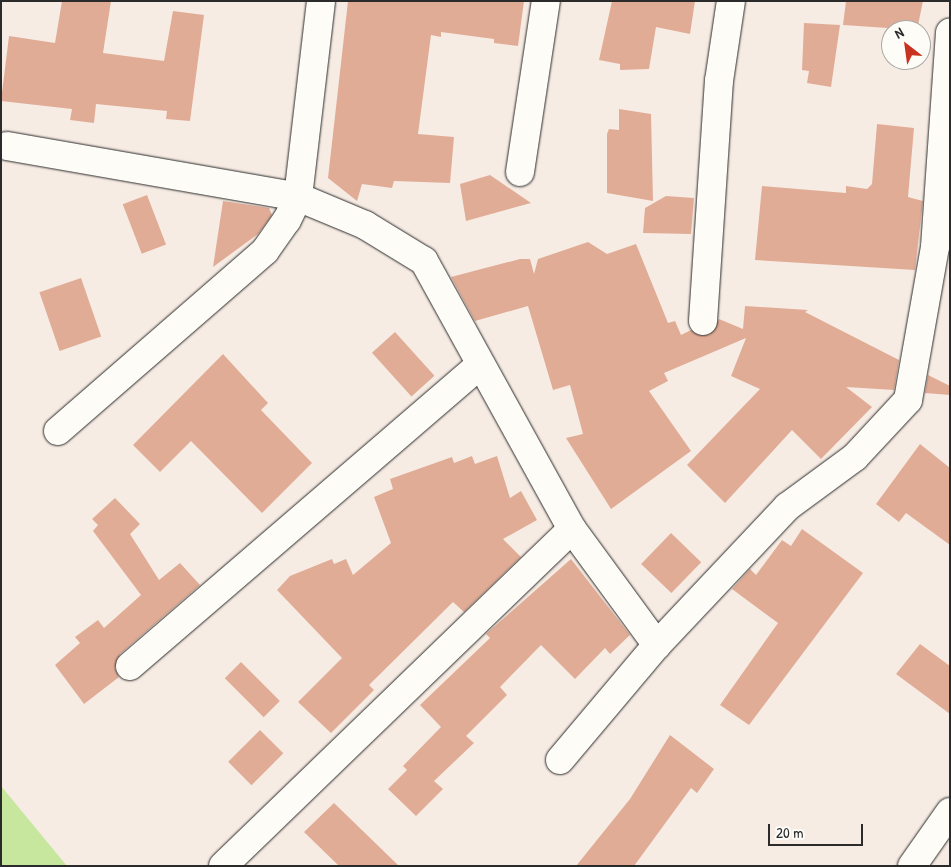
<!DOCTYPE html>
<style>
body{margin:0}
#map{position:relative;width:951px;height:867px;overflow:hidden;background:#f7ece4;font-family:"Patrick Hand",sans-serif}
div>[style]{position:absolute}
.green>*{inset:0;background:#c7e69e}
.building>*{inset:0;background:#e1ac96;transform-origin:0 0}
.roads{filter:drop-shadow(0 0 1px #2b2b2b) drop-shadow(0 0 1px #2b2b2b)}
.minor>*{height:28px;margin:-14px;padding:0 14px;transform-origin:14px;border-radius:14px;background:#fdfcf7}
span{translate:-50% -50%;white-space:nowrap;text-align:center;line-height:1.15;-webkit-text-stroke:4px #fdfcf7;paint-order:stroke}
.frame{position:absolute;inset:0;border:2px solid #2b2b2b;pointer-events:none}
.north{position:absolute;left:881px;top:20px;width:50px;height:50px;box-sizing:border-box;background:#fdfcf7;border:1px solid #a9a8a5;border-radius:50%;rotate:330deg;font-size:14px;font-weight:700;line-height:20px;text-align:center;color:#2b2b2b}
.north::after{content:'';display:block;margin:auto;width:18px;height:22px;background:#c8321e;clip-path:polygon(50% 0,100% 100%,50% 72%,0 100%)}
.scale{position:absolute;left:768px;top:824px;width:95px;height:22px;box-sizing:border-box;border:2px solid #2b2b2b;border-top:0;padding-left:6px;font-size:15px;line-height:18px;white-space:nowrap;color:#2b2b2b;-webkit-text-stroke:4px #fdfcf7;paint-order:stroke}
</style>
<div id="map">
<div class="green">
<div style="clip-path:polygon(1px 786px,67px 866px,1px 866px)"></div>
</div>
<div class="building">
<div style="clip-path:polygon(62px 1px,111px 1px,103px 53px,164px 61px,173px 11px,204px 15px,190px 121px,166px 119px,167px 111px,96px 104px,94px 123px,70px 120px,72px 109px,1px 101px,9px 36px,55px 43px)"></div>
<div style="clip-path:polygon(348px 1px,524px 1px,518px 46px,494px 43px,494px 39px,441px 32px,441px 37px,431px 35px,418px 134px,454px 137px,450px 183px,394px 181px,392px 188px,362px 184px,357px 201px,328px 178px)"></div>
<div style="clip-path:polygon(612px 1px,695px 1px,690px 34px,656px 27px,649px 69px,620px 70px,620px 64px,599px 60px)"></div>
<div style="clip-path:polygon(846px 1px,923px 1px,917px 30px,843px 25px)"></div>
<div style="clip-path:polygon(804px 23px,840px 25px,831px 87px,807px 83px,809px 71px,802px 70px)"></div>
<div style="clip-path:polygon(619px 109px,651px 114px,653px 201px,607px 193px,607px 134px,609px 129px,619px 130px)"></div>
<div style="clip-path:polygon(877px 124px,914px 128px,908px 197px,923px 201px,915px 270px,755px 260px,762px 186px,846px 193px,846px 186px,867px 189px,872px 184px)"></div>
<div style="clip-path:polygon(490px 175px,531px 203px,466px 221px,460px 184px)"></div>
<div style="left:147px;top:195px;width:53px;height:26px;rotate:69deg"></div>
<div style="clip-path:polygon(666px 196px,694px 198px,691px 234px,643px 233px,645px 208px)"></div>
<div style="clip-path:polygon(223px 201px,269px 208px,272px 215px,258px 234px,213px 267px)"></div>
<div style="clip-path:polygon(588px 242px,607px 254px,636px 244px,668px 323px,675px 321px,681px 335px,691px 330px,709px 335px,719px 319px,743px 329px,745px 306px,808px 310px,805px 312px,899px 360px,894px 390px,846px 387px,872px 407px,821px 459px,792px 430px,725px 503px,687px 465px,760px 389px,731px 376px,746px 338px,664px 373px,668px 381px,649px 391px,691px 451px,611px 509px,566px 438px,583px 434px,570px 385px,553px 390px,528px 306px,475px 321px,451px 277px,520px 259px,530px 259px,534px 274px,538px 259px)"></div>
<div style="left:81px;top:278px;width:62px;height:44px;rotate:71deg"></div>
<div style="left:395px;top:332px;width:59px;height:31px;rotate:48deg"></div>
<div style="clip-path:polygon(223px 354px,268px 403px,261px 410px,312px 463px,262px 513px,191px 441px,160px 472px,133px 445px)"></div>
<div style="clip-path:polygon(928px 375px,950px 386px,950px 395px,925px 393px)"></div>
<div style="clip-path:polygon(920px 444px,950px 468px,950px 545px,906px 513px,899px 522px,876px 504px)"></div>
<div style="clip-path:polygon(472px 456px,475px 464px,497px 456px,510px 498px,521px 491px,537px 520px,503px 539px,521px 557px,464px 612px,453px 602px,369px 685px,374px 690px,331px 733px,298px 702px,342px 658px,277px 590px,290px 576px,332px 559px,334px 564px,346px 559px,353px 575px,391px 543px,374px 497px,393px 489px,390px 479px,452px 457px,454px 463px)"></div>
<div style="clip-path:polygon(115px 498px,140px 524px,130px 534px,159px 580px,180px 563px,200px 585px,120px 654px,115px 668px,119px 677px,84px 704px,55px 665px,80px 643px,75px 637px,98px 620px,104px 628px,141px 595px,93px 531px,98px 525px,92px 519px)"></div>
<div style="clip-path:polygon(802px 529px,863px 573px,749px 725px,720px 705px,778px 623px,732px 589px,750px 569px,756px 575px,782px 540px,791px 546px)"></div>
<div style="left:671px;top:533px;width:42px;height:43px;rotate:44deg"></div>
<div style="clip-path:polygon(571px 559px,630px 635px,610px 654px,605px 648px,575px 679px,541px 645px,500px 687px,507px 695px,466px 736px,474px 743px,434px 781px,443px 789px,416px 816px,388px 789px,407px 770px,403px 766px,441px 727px,420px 705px,490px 638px,486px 634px)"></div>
<div style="clip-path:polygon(920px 644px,950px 666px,950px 714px,896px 674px)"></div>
<div style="left:241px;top:662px;width:55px;height:23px;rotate:45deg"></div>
<div style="left:260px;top:730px;width:33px;height:45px;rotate:45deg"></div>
<div style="clip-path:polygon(670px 735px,714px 769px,697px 793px,691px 788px,634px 866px,576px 866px,630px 799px)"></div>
<div style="clip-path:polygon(334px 803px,399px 866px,339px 866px,304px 832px)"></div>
</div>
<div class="roads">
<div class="minor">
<div style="left:7px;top:146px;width:295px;rotate:9.9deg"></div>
<div style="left:298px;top:197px;width:73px;rotate:22.7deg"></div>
<div style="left:365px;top:225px;width:69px;rotate:31.4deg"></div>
<div style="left:424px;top:261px;width:306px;rotate:61.1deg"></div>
<div style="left:572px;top:529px;width:144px;rotate:53.8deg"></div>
<div style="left:520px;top:172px;width:173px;rotate:-81.4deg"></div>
<div style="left:703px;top:321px;width:241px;rotate:-86.2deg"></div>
<div style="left:719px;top:81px;width:81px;rotate:-81.5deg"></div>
<div style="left:58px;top:431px;width:274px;rotate:-41deg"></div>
<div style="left:265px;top:251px;width:38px;rotate:-55deg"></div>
<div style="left:287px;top:220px;width:25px;rotate:-64deg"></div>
<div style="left:298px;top:197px;width:197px;rotate:-83.3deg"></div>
<div style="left:130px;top:666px;width:462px;rotate:-40.7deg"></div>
<div style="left:560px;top:760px;width:150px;rotate:-49.9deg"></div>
<div style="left:657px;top:645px;width:190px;rotate:-46.7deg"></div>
<div style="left:787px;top:507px;width:84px;rotate:-36.3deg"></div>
<div style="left:855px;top:457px;width:78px;rotate:-47.1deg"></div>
<div style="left:908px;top:400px;width:155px;rotate:-80deg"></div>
<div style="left:935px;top:247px;width:215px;rotate:-86deg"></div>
<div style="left:223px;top:866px;width:485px;rotate:-44deg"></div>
<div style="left:912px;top:866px;width:66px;rotate:-54.9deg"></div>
</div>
</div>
<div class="frame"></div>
<div class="north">N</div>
<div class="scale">20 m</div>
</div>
